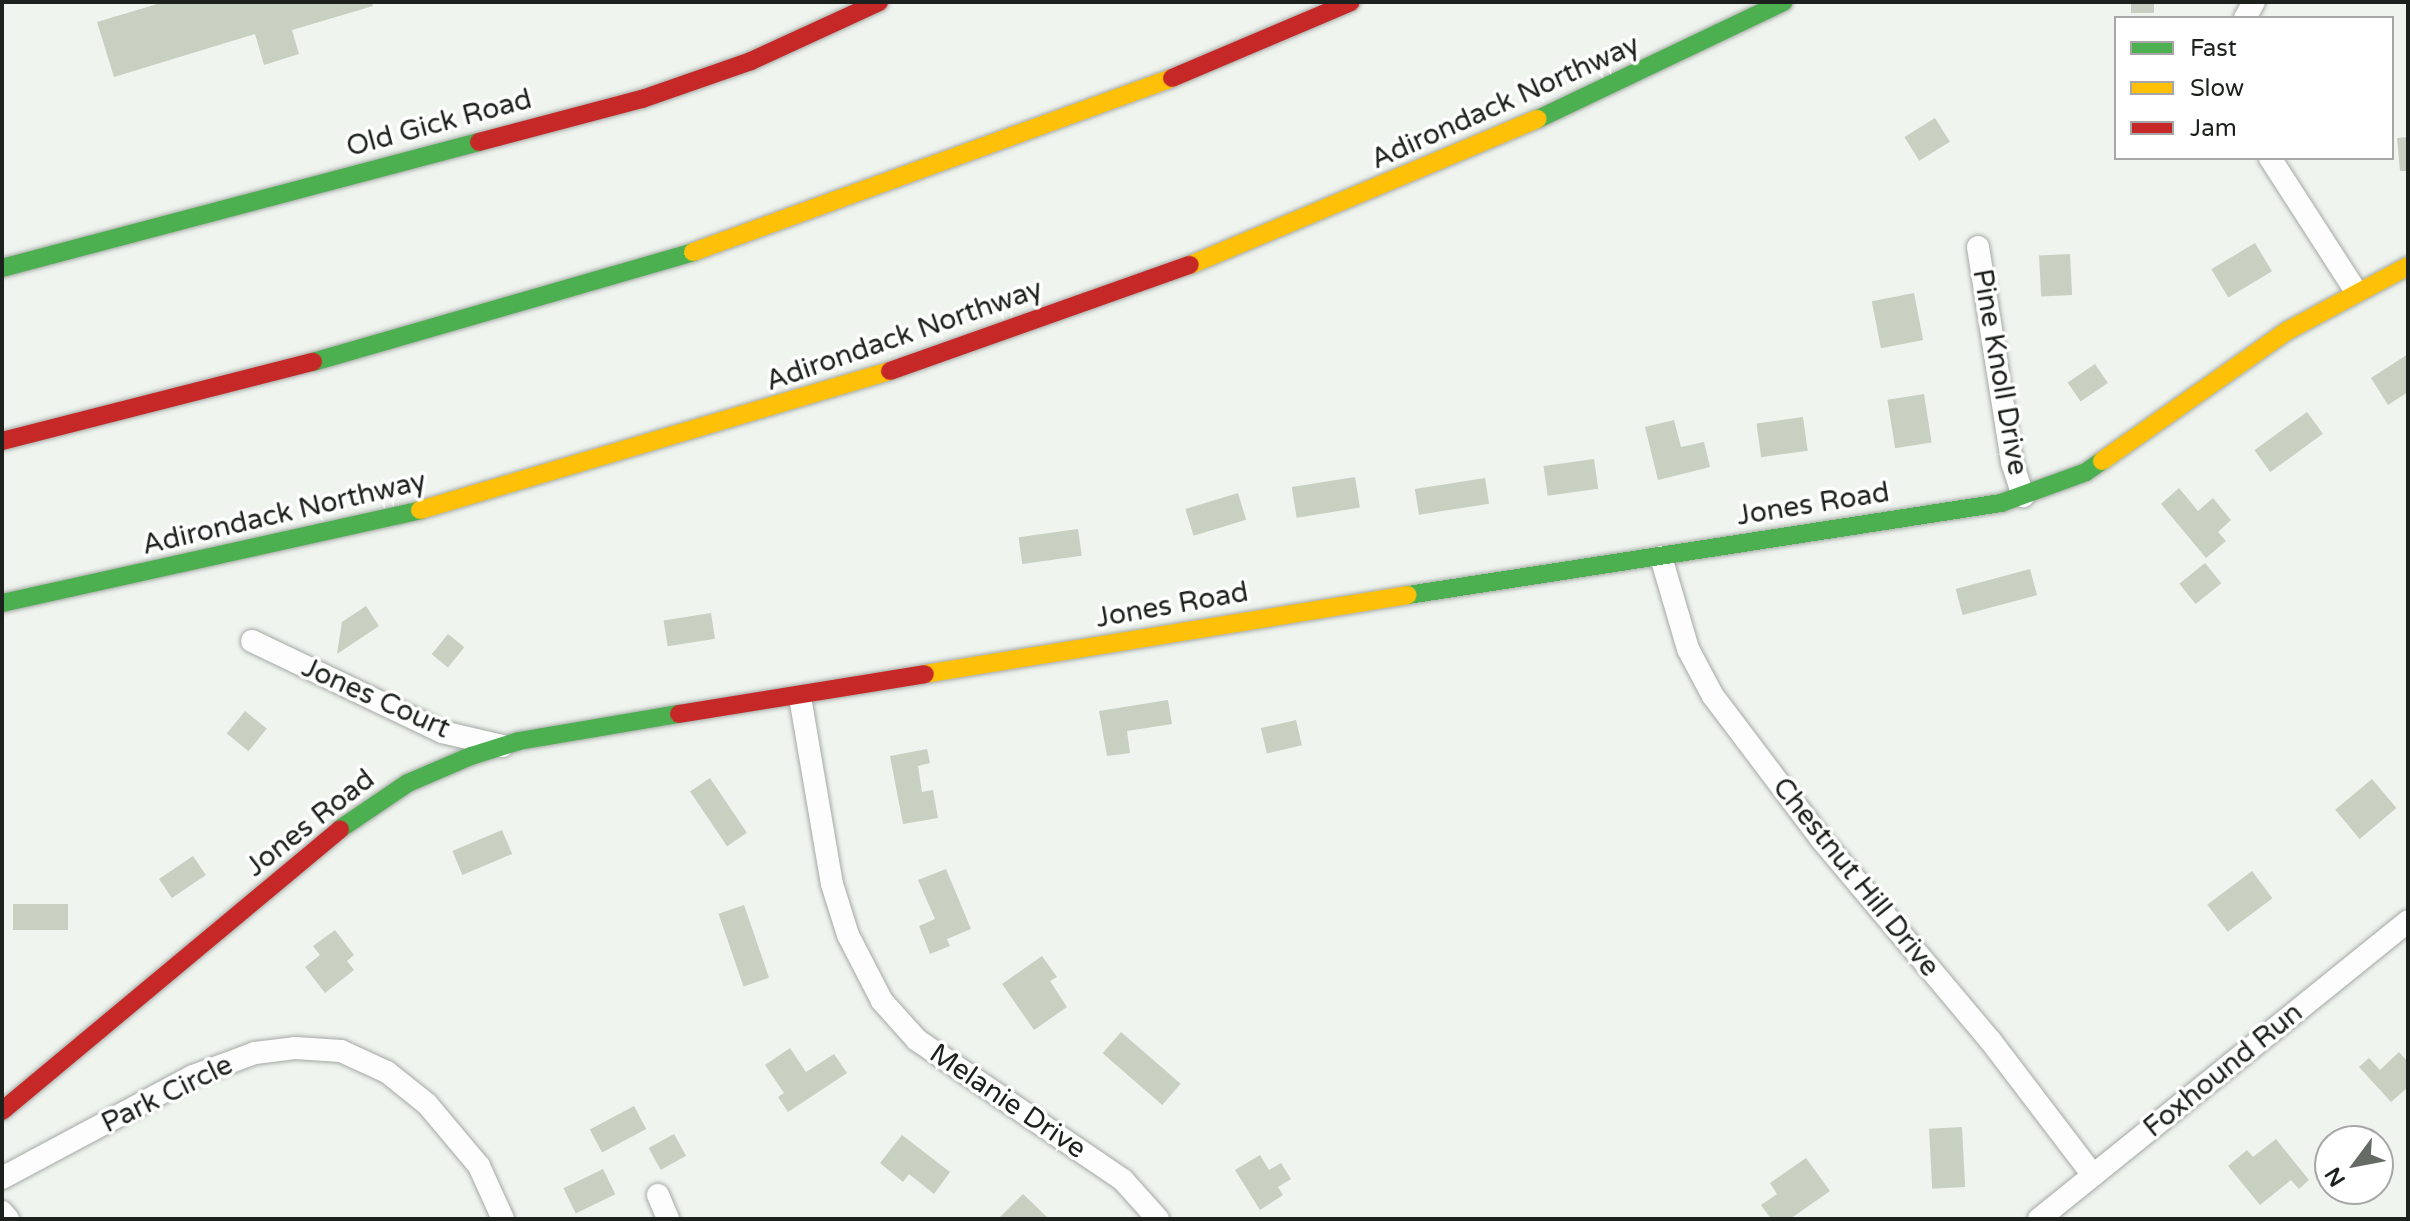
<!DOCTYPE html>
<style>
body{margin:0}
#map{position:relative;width:2410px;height:1221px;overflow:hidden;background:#eff4ef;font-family:"Varela Round",sans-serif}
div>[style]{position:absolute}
.building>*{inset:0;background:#c8d0c1;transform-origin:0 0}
.roads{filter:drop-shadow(0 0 2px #a5a9a5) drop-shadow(0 0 2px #a5a9a5)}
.street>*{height:22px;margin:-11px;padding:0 11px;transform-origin:11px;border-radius:11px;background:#fdfdfd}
.fast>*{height:18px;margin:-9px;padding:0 9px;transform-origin:9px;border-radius:9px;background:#4caf50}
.slow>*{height:18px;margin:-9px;padding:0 9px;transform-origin:9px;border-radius:9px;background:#ffc107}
.jam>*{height:18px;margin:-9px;padding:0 9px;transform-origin:9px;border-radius:9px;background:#c62828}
span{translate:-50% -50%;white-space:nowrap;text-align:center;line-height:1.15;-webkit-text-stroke:7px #fff;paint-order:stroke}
.street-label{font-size:28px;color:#1d211d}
.frame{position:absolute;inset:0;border:4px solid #1d211d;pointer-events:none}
.legend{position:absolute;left:2114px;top:16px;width:280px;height:144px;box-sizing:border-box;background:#fff;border:2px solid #a5a6a5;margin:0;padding:10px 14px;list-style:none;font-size:24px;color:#1d211d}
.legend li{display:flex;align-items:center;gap:16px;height:40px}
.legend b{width:40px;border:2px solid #a5a6a5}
.north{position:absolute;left:2314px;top:1125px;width:80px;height:80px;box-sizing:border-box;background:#fff;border:2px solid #a5a6a5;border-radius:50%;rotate:238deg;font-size:22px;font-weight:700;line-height:32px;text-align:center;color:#1d211d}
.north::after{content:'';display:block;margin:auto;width:28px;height:36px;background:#666b66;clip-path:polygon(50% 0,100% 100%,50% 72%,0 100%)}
</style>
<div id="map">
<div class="building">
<div style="clip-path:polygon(164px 2px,372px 2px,373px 6px,292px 30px,299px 54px,264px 65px,255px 34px,114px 77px,97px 22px)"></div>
<div style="left:2131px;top:2px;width:23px;height:11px"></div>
<div style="left:1935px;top:118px;width:28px;height:36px;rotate:58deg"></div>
<div style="clip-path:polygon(2408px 137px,2408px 171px,2400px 171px,2397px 138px)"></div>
<div style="left:2255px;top:243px;width:33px;height:51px;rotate:59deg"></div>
<div style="left:2070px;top:254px;width:41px;height:31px;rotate:87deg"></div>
<div style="left:1914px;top:293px;width:48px;height:43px;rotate:79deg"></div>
<div style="clip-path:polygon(2408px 354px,2408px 392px,2388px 405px,2371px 378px)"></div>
<div style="left:2095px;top:364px;width:23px;height:33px;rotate:56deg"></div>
<div style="left:1924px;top:394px;width:49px;height:37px;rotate:81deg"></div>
<div style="left:2307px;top:412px;width:27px;height:65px;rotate:54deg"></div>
<div style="left:1803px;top:417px;width:34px;height:47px;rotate:82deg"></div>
<div style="clip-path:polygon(1674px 420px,1681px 447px,1704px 442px,1710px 467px,1658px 480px,1645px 427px)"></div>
<div style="left:1594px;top:459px;width:30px;height:51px;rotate:82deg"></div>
<div style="left:1355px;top:477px;width:31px;height:64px;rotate:81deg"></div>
<div style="left:1485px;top:478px;width:26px;height:71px;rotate:81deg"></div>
<div style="clip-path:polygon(2179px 488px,2198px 511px,2213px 498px,2231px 520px,2218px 532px,2226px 541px,2206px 558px,2161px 504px)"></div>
<div style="left:1238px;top:493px;width:28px;height:55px;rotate:73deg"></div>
<div style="left:1078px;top:529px;width:27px;height:60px;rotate:82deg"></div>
<div style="left:2205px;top:563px;width:26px;height:33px;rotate:51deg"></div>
<div style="left:2030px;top:569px;width:27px;height:77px;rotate:75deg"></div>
<div style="clip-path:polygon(366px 606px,379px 626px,337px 654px,342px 622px)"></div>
<div style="left:711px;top:613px;width:26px;height:48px;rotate:81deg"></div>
<div style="left:448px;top:634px;width:21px;height:26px;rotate:39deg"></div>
<div style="clip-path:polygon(1168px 700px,1172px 724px,1127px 731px,1130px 753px,1107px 756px,1099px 711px)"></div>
<div style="left:245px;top:711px;width:28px;height:29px;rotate:39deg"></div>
<div style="left:1296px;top:720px;width:26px;height:36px;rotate:77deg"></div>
<div style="clip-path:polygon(927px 749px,930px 763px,918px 766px,922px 792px,933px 790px,938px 818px,903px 824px,890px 756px)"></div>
<div style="left:710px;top:778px;width:66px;height:24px;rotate:56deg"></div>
<div style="left:2372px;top:779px;width:38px;height:48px;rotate:50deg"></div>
<div style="left:502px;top:830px;width:26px;height:54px;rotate:67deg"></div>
<div style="left:193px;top:856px;width:23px;height:41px;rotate:56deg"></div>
<div style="clip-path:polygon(946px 869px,971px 929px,947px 939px,950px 946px,930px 954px,919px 926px,935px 919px,918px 880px)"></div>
<div style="left:2252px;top:871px;width:34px;height:56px;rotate:53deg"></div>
<div style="left:13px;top:904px;width:55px;height:26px"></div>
<div style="left:744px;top:905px;width:77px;height:27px;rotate:71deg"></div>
<div style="clip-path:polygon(335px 930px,354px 955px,347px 961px,354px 970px,325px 993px,305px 967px,320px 955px,313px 946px)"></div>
<div style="clip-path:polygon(1042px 956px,1057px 977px,1050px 981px,1067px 1007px,1034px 1030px,1002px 984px)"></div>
<div style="left:1121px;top:1032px;width:79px;height:28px;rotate:41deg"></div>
<div style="clip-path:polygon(790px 1048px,806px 1072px,834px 1054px,847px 1073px,788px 1112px,778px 1097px,784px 1093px,765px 1065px)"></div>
<div style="clip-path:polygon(2399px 1052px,2408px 1062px,2408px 1087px,2391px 1102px,2359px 1067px,2369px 1058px,2380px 1070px)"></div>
<div style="left:634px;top:1106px;width:26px;height:50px;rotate:62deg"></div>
<div style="left:1962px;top:1127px;width:60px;height:33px;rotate:87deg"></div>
<div style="left:674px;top:1134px;width:25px;height:29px;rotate:61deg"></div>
<div style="clip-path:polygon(902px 1135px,950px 1172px,934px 1194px,909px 1174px,903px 1182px,880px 1163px)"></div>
<div style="clip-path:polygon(2276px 1139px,2309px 1180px,2299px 1189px,2291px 1180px,2260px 1205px,2228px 1166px,2247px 1150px,2253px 1157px)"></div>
<div style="clip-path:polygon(1260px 1155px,1269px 1170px,1281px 1163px,1291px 1179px,1278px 1187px,1283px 1195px,1260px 1210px,1235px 1170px)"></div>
<div style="clip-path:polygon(1806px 1158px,1830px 1191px,1790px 1219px,1771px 1219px,1761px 1205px,1777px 1194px,1770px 1183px)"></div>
<div style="left:603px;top:1169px;width:28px;height:44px;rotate:64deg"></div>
<div style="clip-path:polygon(1023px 1194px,1049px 1219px,998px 1219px)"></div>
</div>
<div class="roads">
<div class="street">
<div style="left:2245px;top:18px;width:18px;rotate:-61deg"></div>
<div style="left:2270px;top:158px;width:157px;rotate:57.2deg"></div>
<div style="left:1978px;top:247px;width:218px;rotate:81deg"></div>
<div style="left:2012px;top:462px;width:36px;rotate:72deg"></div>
<div style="left:1661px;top:557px;width:96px;rotate:73.6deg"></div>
<div style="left:1688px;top:649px;width:53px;rotate:62deg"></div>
<div style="left:1713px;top:696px;width:181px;rotate:52.9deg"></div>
<div style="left:1822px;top:840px;width:261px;rotate:50deg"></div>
<div style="left:1990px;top:1040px;width:170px;rotate:52.7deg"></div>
<div style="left:252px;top:641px;width:211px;rotate:25.6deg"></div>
<div style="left:442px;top:732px;width:62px;rotate:13.1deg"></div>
<div style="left:800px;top:697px;width:190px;rotate:80.3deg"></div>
<div style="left:832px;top:884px;width:53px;rotate:72.6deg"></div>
<div style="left:848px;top:935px;width:74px;rotate:62.7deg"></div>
<div style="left:882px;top:1001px;width:52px;rotate:48.1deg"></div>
<div style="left:917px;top:1040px;width:249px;rotate:34.2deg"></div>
<div style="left:1123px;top:1180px;width:52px;rotate:48.1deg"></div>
<div style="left:2px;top:1178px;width:217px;rotate:-28.1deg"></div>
<div style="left:193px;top:1076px;width:66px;rotate:-20.4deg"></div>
<div style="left:255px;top:1053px;width:40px;rotate:-7.1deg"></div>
<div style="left:295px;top:1048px;width:46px;rotate:3.7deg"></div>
<div style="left:341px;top:1051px;width:51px;rotate:24.5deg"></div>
<div style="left:387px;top:1072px;width:51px;rotate:38.7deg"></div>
<div style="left:427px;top:1104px;width:81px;rotate:50deg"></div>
<div style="left:479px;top:1166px;width:58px;rotate:65.6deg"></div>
<div style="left:658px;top:1195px;width:26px;rotate:67deg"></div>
<div style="left:2px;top:1212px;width:9px;rotate:49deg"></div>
<div style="left:2039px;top:1219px;width:474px;rotate:-38.9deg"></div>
</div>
<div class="fast">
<div style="left:1538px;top:119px;width:272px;rotate:-25.5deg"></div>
<div style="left:2px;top:268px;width:493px;rotate:-14.8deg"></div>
<div style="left:313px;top:362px;width:396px;rotate:-16.1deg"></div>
<div style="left:1408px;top:595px;width:600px;rotate:-8.82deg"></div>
<div style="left:2001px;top:503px;width:90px;rotate:-20deg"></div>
<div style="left:2086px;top:472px;width:19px;rotate:-35deg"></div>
<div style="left:2px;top:603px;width:428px;rotate:-12.5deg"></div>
<div style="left:340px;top:829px;width:82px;rotate:-34.1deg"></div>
<div style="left:408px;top:783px;width:69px;rotate:-23.2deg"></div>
<div style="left:471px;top:756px;width:50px;rotate:-17.4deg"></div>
<div style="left:519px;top:741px;width:162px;rotate:-9.6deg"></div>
</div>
<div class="slow">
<div style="left:693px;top:252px;width:510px;rotate:-19.96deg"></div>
<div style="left:1190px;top:265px;width:377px;rotate:-22.8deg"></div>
<div style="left:2102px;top:461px;width:226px;rotate:-35.1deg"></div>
<div style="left:2287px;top:331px;width:137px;rotate:-28.2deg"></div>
<div style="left:420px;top:510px;width:490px;rotate:-16.5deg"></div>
<div style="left:925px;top:674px;width:489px;rotate:-9.3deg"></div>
</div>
<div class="jam">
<div style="left:1172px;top:78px;width:194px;rotate:-23deg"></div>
<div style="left:479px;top:142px;width:169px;rotate:-14.8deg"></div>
<div style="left:642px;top:99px;width:115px;rotate:-19.2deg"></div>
<div style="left:751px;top:61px;width:141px;rotate:-24.7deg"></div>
<div style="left:890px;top:371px;width:318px;rotate:-19.5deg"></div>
<div style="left:2px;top:441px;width:321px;rotate:-14.3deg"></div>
<div style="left:679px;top:714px;width:249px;rotate:-9.2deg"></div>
<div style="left:2px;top:1111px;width:440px;rotate:-39.8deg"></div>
</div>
</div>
<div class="street-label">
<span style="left:1505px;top:102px;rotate:-24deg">Adirondack Northway</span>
<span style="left:439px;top:123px;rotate:-15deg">Old Gick Road</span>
<span style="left:904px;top:335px;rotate:-19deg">Adirondack Northway</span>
<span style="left:2000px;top:372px;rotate:80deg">Pine Knoll Drive</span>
<span style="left:1813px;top:504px;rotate:-9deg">Jones Road</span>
<span style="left:284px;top:513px;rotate:-13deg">Adirondack Northway</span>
<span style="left:1172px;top:605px;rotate:-10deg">Jones Road</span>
<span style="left:376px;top:698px;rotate:24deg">Jones Court</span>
<span style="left:310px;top:823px;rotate:-38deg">Jones Road</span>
<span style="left:1856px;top:877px;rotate:51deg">Chestnut Hill Drive</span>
<span style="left:2223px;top:1070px;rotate:-39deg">Foxhound Run</span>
<span style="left:167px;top:1094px;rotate:-26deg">Park Circle</span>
<span style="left:1008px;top:1101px;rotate:34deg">Melanie Drive</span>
</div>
<div class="frame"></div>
<ul class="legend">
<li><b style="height:10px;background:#4caf50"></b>Fast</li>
<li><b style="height:10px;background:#ffc107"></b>Slow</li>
<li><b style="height:10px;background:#c62828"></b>Jam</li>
</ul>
<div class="north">N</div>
</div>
